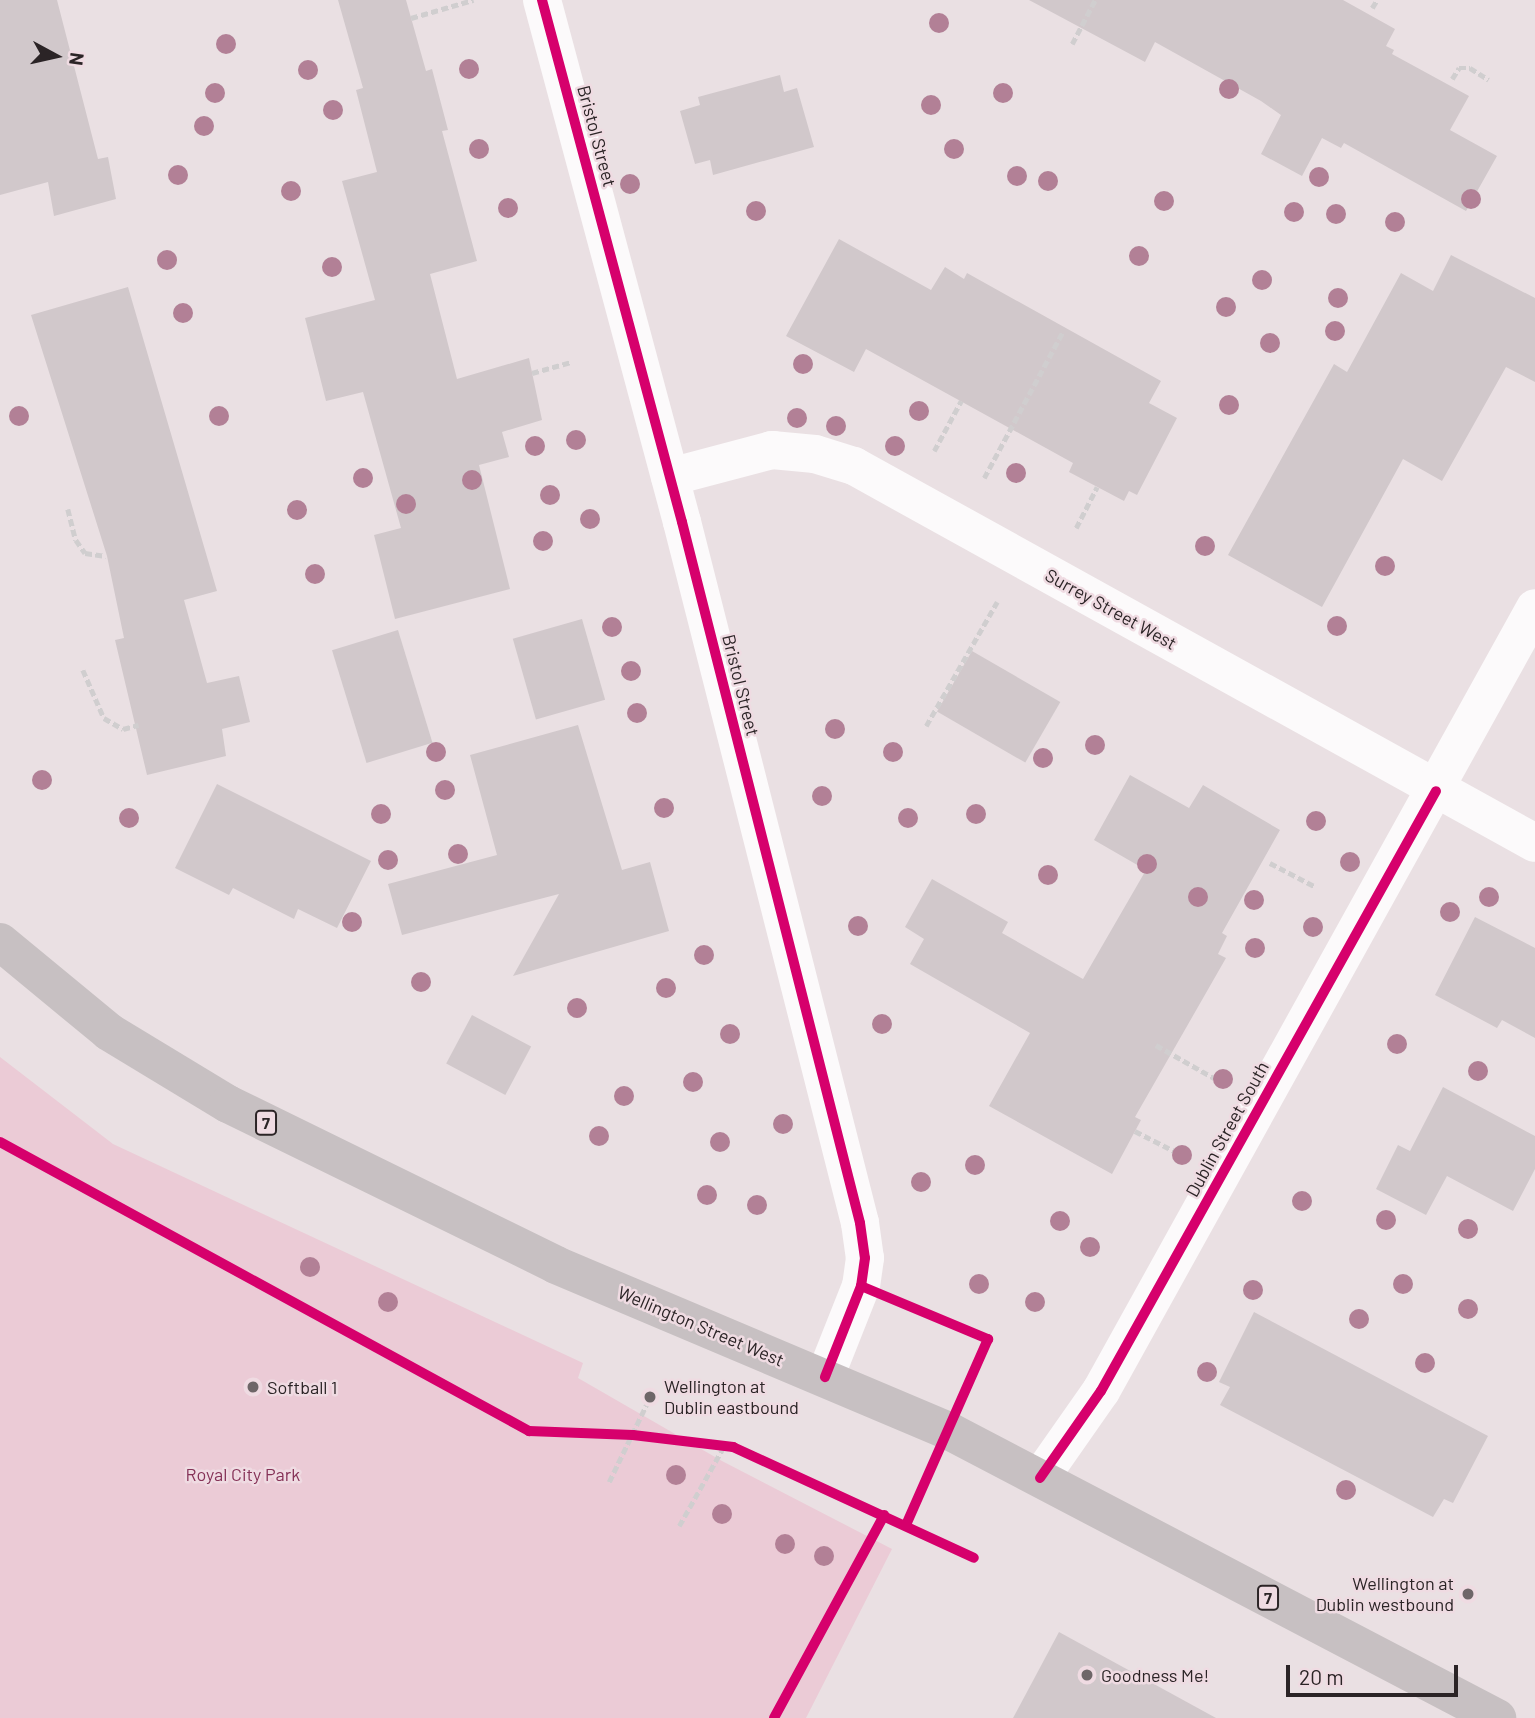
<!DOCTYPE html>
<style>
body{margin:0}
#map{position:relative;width:1535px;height:1718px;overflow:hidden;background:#eae0e3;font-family:Barlow,sans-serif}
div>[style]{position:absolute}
.green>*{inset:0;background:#ebcbd6}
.building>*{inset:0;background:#d1c8cb;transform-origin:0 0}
.path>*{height:4.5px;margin-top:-2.25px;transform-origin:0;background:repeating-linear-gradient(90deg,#d0cecf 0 7px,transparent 0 10.5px)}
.street>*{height:38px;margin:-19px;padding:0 19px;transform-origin:19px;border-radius:19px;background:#fcfafb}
.primary>*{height:38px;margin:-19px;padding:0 19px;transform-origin:19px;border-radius:19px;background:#c7c0c2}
.cycleway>*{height:10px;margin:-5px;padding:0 5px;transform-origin:5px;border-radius:5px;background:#d6006c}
.trees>*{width:20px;height:20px;margin:-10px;border-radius:50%;background:#b28096}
.dots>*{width:19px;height:19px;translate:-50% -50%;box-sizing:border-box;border:4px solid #efdbe2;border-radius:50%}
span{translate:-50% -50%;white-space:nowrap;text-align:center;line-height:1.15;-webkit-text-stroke:5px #efdbe2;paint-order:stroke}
.shield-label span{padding:2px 5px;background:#efdbe2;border:2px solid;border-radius:5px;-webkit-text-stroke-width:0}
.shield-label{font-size:16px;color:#2b2426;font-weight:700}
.street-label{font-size:18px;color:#2b2426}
.poi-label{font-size:18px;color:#2b2426}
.left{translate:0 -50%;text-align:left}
.right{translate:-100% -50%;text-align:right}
.park-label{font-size:18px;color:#853257}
.north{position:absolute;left:21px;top:21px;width:70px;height:70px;-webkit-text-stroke:5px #efdbe2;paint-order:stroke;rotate:98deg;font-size:19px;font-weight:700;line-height:28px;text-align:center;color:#2b2426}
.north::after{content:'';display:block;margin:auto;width:24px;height:32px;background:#2b2426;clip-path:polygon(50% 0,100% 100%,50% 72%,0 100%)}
.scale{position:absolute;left:1286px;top:1665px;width:172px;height:32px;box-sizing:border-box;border:4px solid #2b2426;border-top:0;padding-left:9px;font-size:21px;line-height:24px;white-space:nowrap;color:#2b2426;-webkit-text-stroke:5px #efdbe2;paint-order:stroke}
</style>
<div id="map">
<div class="green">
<div style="clip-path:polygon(0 1057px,113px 1144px,583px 1363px,578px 1378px,722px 1461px,892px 1549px,806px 1718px,0 1718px)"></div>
</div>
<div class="building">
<div style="clip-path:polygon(0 0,57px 0,98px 159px,108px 157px,116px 199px,54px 216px,48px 182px,0 195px)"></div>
<div style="clip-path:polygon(338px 0,406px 0,426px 71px,432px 69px,448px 130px,442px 131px,477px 261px,430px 274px,457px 379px,529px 358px,542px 420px,502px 432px,509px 457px,479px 465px,510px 589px,395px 619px,374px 535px,401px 528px,363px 392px,326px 401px,305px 318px,375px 300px,342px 181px,377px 172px,356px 90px,363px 88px)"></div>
<div style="clip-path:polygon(1029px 0,1343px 0,1395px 29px,1386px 46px,1394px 50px,1392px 54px,1469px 96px,1450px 130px,1497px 156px,1466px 211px,1344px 143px,1341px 148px,1322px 138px,1302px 176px,1261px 154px,1281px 115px,1261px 101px,1155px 42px,1145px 62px)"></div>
<div style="clip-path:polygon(780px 75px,784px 92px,797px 88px,814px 147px,713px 175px,710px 160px,695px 164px,680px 111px,700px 105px,698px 97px)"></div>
<div style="clip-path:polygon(839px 239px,931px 290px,945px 267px,964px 279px,967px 273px,1161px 381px,1149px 403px,1177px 418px,1137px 495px,1129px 491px,1124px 501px,1069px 472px,1073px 463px,866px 349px,854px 372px,786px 336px)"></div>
<div style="clip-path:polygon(1451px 255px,1535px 298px,1535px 382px,1506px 367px,1442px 481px,1403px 459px,1322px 607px,1228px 555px,1334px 364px,1347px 372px,1401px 273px,1433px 291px)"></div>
<div style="clip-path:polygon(128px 287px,217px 591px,184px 600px,207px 683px,239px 676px,250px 722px,222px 729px,226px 756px,147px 775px,115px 640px,124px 638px,107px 556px,31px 315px)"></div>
<div style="left:582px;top:619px;width:84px;height:72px;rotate:74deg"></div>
<div style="left:398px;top:630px;width:118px;height:69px;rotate:73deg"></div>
<div style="left:972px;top:651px;width:102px;height:70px;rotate:30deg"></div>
<div style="clip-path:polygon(578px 725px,622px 870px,650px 862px,669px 931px,513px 976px,559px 894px,402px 935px,388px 884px,497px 855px,470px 755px)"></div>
<div style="clip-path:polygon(1130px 775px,1189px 808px,1203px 785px,1280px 830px,1222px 933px,1227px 936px,1218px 954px,1226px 958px,1135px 1117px,1141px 1120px,1112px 1174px,989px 1106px,1030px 1033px,910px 964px,924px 939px,905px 927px,932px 879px,1008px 922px,1002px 933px,1083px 979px,1146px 870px,1094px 840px)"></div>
<div style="clip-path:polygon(217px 784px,371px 861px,337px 928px,298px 909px,294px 919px,233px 888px,229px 895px,175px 868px)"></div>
<div style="clip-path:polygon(1475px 917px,1535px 948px,1535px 1038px,1502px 1020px,1497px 1028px,1435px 995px)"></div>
<div style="left:472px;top:1015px;width:67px;height:55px;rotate:28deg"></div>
<div style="clip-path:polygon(1443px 1087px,1535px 1136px,1535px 1169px,1513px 1211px,1447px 1176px,1426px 1215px,1376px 1189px,1398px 1145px,1410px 1151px)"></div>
<div style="clip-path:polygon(1254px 1312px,1488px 1436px,1453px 1503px,1444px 1499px,1433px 1517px,1220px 1405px,1230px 1387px,1219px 1382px)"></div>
<div style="clip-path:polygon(1059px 1632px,1216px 1718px,1013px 1718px)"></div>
</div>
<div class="path">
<div style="left:1372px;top:8px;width:9px;rotate:-58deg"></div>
<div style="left:411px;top:18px;width:65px;rotate:-16.2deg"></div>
<div style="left:1072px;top:44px;width:50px;rotate:-62.4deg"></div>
<div style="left:1452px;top:79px;width:13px;rotate:-58deg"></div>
<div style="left:1459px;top:68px;width:11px"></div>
<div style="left:1470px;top:68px;width:22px;rotate:32deg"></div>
<div style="left:532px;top:373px;width:41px;rotate:-15.8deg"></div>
<div style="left:934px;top:451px;width:57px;rotate:-61.6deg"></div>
<div style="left:984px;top:478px;width:167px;rotate:-61.7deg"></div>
<div style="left:68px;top:509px;width:32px;rotate:76deg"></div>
<div style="left:76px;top:540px;width:16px;rotate:55deg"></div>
<div style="left:85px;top:553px;width:21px;rotate:8deg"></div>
<div style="left:1076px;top:528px;width:46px;rotate:-62.9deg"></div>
<div style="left:83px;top:670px;width:52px;rotate:66.4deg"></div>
<div style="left:104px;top:718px;width:22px;rotate:30deg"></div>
<div style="left:123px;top:729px;width:16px;rotate:-15deg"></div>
<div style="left:926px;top:726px;width:143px;rotate:-60.2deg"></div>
<div style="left:1270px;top:863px;width:52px;rotate:27.6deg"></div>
<div style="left:1156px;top:1045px;width:67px;rotate:29.6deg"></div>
<div style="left:1135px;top:1131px;width:44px;rotate:27.1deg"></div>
<div style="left:609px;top:1482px;width:94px;rotate:-64.2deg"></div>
<div style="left:679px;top:1526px;width:92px;rotate:-60.6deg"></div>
</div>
<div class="street">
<div style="left:542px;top:0;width:540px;rotate:74.99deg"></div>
<div style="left:682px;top:522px;width:723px;rotate:75.75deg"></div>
<div style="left:860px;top:1223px;width:35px;rotate:82deg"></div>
<div style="left:865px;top:1258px;width:28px;rotate:98deg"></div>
<div style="left:861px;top:1286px;width:98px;rotate:111.6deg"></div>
<div style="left:670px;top:477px;width:106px;rotate:-14.8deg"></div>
<div style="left:772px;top:450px;width:43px;rotate:5.3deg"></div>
<div style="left:815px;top:454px;width:41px;rotate:17.1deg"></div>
<div style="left:854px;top:466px;width:778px;rotate:28.97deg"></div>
<div style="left:1040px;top:1478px;width:106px;rotate:-55deg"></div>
<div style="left:1101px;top:1391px;width:895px;rotate:-61deg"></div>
</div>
<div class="primary">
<div style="left:0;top:942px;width:141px;rotate:39.5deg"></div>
<div style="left:109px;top:1032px;width:139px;rotate:31.2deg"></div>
<div style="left:228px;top:1104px;width:365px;rotate:26.1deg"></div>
<div style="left:556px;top:1265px;width:427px;rotate:22.9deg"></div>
<div style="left:949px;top:1431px;width:619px;rotate:27.64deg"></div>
</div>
<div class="cycleway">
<div style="left:542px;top:0;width:540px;rotate:74.99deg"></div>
<div style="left:682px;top:522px;width:723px;rotate:75.75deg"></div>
<div style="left:860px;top:1223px;width:35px;rotate:82deg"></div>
<div style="left:865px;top:1258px;width:28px;rotate:98deg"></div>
<div style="left:861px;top:1286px;width:98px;rotate:111.6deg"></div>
<div style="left:0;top:1142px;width:603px;rotate:28.65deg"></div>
<div style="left:529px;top:1431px;width:104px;rotate:2.2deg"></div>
<div style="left:633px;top:1435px;width:101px;rotate:6.8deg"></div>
<div style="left:733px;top:1447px;width:265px;rotate:24.7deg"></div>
<div style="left:861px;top:1286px;width:138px;rotate:22.7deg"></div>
<div style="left:988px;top:1339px;width:203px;rotate:113.8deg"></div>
<div style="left:1040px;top:1478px;width:106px;rotate:-55deg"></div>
<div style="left:1101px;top:1391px;width:687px;rotate:-60.82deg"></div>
<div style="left:774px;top:1718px;width:231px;rotate:-61.5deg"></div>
</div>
<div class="trees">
<div style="left:939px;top:23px"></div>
<div style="left:226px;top:44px"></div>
<div style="left:469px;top:69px"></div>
<div style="left:308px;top:70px"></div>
<div style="left:1229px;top:89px"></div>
<div style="left:215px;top:93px"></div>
<div style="left:1003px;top:93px"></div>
<div style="left:931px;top:105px"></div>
<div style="left:333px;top:110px"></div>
<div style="left:204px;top:126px"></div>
<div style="left:479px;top:149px"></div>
<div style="left:954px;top:149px"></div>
<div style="left:178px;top:175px"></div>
<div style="left:1017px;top:176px"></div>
<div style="left:1319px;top:177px"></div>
<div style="left:1048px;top:181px"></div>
<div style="left:630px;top:184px"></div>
<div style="left:291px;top:191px"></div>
<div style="left:1471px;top:199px"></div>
<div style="left:1164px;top:201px"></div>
<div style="left:508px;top:208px"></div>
<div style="left:756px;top:211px"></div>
<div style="left:1294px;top:212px"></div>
<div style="left:1336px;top:214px"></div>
<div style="left:1395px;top:222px"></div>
<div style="left:1139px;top:256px"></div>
<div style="left:167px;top:260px"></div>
<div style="left:332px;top:267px"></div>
<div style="left:1262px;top:280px"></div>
<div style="left:1338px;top:298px"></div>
<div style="left:1226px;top:307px"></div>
<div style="left:183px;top:313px"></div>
<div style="left:1335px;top:331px"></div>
<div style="left:1270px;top:343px"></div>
<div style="left:803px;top:364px"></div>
<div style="left:1229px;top:405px"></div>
<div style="left:919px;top:411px"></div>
<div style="left:19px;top:416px"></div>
<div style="left:219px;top:416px"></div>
<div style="left:797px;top:418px"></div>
<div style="left:836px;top:426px"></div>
<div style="left:576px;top:440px"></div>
<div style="left:535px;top:446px"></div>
<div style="left:895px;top:446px"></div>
<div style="left:1016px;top:473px"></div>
<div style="left:363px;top:478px"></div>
<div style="left:472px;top:480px"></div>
<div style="left:550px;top:495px"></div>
<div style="left:406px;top:504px"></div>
<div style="left:297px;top:510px"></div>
<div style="left:590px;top:519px"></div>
<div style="left:543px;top:541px"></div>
<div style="left:1205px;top:546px"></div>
<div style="left:1385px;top:566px"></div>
<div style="left:315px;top:574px"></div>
<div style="left:1337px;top:626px"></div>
<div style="left:612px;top:627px"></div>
<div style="left:631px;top:671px"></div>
<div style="left:637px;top:713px"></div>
<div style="left:835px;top:729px"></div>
<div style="left:1095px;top:745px"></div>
<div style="left:436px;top:752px"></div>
<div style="left:893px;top:752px"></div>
<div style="left:1043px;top:758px"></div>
<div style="left:42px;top:780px"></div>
<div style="left:445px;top:790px"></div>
<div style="left:822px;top:796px"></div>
<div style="left:664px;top:808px"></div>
<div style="left:381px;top:814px"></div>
<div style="left:976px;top:814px"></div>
<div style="left:129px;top:818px"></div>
<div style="left:908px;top:818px"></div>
<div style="left:1316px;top:821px"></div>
<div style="left:458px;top:854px"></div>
<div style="left:388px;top:860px"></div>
<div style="left:1350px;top:862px"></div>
<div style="left:1147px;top:864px"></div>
<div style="left:1048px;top:875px"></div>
<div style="left:1198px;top:897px"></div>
<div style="left:1489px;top:897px"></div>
<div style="left:1254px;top:900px"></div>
<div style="left:1450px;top:912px"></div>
<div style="left:352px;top:922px"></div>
<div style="left:858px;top:926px"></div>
<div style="left:1313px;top:927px"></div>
<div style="left:1255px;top:948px"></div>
<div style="left:704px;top:955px"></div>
<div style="left:421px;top:982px"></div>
<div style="left:666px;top:988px"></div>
<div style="left:577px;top:1008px"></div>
<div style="left:882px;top:1024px"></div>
<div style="left:730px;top:1034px"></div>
<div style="left:1397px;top:1044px"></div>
<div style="left:1478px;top:1071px"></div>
<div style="left:1223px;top:1079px"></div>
<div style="left:693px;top:1082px"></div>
<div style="left:624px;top:1096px"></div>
<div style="left:783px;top:1124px"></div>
<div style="left:599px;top:1136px"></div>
<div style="left:720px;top:1142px"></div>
<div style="left:1182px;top:1155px"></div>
<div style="left:975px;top:1165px"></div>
<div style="left:921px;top:1182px"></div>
<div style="left:707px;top:1195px"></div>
<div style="left:1302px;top:1201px"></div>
<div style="left:757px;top:1205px"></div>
<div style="left:1386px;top:1220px"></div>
<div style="left:1060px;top:1221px"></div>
<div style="left:1468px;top:1229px"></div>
<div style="left:1090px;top:1247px"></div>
<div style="left:310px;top:1267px"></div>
<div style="left:979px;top:1284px"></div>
<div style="left:1403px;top:1284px"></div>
<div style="left:1253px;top:1290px"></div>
<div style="left:388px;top:1302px"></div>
<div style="left:1035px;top:1302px"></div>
<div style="left:1468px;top:1309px"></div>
<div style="left:1359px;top:1319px"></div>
<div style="left:1425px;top:1363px"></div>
<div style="left:1207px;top:1372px"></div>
<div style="left:676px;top:1475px"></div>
<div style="left:1346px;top:1490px"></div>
<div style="left:722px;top:1514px"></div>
<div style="left:785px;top:1544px"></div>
<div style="left:824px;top:1556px"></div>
</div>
<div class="dots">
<div style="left:253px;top:1387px;background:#6e6668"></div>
<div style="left:650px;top:1397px;background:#6e6668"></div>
<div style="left:1468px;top:1594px;background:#6e6668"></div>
<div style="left:1087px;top:1675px;background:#6e6668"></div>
</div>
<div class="shield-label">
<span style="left:266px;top:1123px">7</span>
<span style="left:1268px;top:1598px">7</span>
</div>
<div class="street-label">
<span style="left:597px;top:136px;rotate:75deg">Bristol Street</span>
<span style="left:1111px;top:609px;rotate:29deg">Surrey Street West</span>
<span style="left:741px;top:685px;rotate:76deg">Bristol Street</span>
<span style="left:1227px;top:1129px;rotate:-61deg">Dublin Street South</span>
<span style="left:701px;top:1326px;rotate:23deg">Wellington Street West</span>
</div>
<div class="poi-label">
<span class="left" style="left:267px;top:1387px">Softball 1</span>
<span class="left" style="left:664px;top:1397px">Wellington at<br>Dublin eastbound</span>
<span class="right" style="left:1454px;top:1594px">Wellington at<br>Dublin westbound</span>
<span class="left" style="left:1101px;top:1675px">Goodness Me!</span>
</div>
<div class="park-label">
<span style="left:243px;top:1474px">Royal City Park</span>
</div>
<div class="north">N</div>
<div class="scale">20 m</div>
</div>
